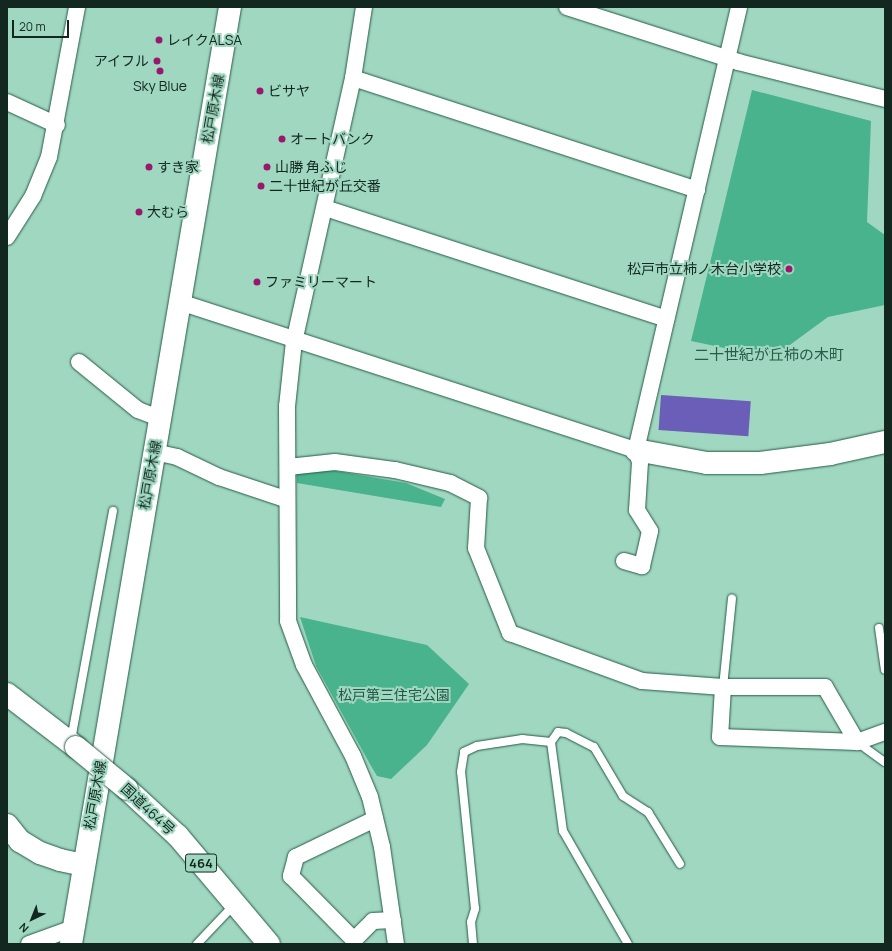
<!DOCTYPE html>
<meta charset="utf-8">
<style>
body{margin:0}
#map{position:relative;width:892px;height:951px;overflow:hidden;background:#a0d7c0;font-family:Manrope,"Noto Sans JP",sans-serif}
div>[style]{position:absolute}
.green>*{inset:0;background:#48b38d}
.water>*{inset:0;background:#6a5eb8;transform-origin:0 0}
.roads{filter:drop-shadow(0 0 1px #265b48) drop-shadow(0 0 1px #265b48)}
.lane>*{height:8px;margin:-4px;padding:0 4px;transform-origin:4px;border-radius:4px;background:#fff}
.street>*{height:16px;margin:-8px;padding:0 8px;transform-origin:8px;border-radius:8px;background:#fff}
.secondary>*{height:22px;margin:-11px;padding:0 11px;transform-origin:11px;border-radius:11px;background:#fff}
.highway>*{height:22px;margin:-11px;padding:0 11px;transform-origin:11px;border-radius:11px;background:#fff}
.bridges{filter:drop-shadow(0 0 1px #265b48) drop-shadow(0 0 1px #265b48)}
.highway-bridge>*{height:22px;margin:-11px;padding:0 11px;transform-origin:11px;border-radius:11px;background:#fff}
.dots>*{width:11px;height:11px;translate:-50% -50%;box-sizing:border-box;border:2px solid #a0d7c0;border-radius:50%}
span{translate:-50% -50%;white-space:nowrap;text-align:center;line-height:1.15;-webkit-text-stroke:4px #a0d7c0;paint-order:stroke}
.shield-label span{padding:1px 3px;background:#a0d7c0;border:1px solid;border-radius:3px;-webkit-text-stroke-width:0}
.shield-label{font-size:13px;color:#11271f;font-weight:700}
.poi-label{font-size:14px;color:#11271f}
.left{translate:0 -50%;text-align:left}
.right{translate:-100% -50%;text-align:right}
.street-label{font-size:14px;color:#11271f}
.park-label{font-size:14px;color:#215744}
.neighbourhood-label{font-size:15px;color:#275c49}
.frame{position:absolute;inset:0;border:8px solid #11271f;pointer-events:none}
.north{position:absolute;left:12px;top:899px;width:40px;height:40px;-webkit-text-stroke:3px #a0d7c0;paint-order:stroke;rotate:223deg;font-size:11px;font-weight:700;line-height:16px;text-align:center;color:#11271f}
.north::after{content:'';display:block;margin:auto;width:14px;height:18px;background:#11271f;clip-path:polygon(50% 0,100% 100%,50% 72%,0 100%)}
.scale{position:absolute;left:12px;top:20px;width:57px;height:18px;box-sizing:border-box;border:2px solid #11271f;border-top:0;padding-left:5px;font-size:12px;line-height:14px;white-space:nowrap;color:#11271f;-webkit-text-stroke:3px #a0d7c0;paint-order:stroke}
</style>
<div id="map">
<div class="green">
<div style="clip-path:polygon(752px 90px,871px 121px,867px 222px,885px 235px,885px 305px,828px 317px,772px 358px,691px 341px)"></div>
<div style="clip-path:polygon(324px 469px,406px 483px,445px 499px,441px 507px,297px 483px,297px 473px)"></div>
<div style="clip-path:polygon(300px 617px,427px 645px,469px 684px,427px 745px,391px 779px,377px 776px,371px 766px,316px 666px)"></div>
</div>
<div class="water">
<div style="left:661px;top:395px;width:90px;height:35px;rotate:4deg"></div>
</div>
<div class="roads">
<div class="lane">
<div style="left:879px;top:628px;width:42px;rotate:81.9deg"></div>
<div style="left:723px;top:687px;width:89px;rotate:-84.2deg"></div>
<div style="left:71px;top:740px;width:233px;rotate:-79.6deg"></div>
<div style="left:857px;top:742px;width:34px;rotate:36deg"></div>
<div style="left:197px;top:944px;width:54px;rotate:-46.5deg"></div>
<div style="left:473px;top:944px;width:22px;rotate:-95deg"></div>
<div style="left:471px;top:922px;width:14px;rotate:-73deg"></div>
<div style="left:475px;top:909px;width:138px;rotate:-95.8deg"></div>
<div style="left:461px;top:772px;width:20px;rotate:-81deg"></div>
<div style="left:464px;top:752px;width:14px;rotate:-25deg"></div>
<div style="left:477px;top:746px;width:46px;rotate:-8.8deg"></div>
<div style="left:522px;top:739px;width:29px;rotate:6deg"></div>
<div style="left:628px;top:944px;width:130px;rotate:-119.9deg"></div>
<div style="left:563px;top:831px;width:90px;rotate:-97.7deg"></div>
<div style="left:551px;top:742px;width:12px;rotate:-55deg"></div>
<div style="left:558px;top:732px;width:8px;rotate:7deg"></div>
<div style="left:566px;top:733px;width:31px;rotate:27deg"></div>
<div style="left:594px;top:747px;width:57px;rotate:59.4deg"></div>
<div style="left:623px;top:796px;width:30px;rotate:33deg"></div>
<div style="left:648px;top:812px;width:61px;rotate:58.4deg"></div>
</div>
<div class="street">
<div style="left:364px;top:7px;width:72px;rotate:98.8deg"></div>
<div style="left:353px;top:78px;width:270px;rotate:102.6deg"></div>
<div style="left:294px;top:341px;width:65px;rotate:96.1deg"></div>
<div style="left:287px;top:406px;width:215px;rotate:89.7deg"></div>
<div style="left:288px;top:621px;width:47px;rotate:70deg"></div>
<div style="left:304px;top:665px;width:103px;rotate:61.7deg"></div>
<div style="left:353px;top:756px;width:44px;rotate:67.5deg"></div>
<div style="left:370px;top:797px;width:51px;rotate:76.5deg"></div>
<div style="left:382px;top:847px;width:98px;rotate:81.8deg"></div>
<div style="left:567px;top:7px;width:180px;rotate:17.8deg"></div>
<div style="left:738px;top:62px;width:152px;rotate:14.1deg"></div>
<div style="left:353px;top:78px;width:362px;rotate:18deg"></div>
<div style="left:7px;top:102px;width:55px;rotate:24.7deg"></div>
<div style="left:325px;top:208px;width:359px;rotate:18deg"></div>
<div style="left:7px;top:237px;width:49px;rotate:-57.6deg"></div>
<div style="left:33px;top:196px;width:42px;rotate:-67.7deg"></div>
<div style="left:49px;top:157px;width:153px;rotate:-79.4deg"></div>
<div style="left:180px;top:302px;width:479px;rotate:18deg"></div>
<div style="left:79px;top:362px;width:76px;rotate:39.1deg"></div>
<div style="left:138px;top:410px;width:22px;rotate:21deg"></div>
<div style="left:154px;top:452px;width:24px;rotate:12deg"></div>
<div style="left:177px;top:457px;width:47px;rotate:25.5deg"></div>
<div style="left:219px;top:477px;width:70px;rotate:18.4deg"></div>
<div style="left:288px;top:467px;width:47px;rotate:-6.1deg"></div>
<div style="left:335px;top:462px;width:61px;rotate:7.6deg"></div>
<div style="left:395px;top:470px;width:57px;rotate:13.3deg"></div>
<div style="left:450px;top:483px;width:33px;rotate:27deg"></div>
<div style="left:479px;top:498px;width:50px;rotate:93.4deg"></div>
<div style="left:476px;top:548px;width:92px;rotate:68.2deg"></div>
<div style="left:510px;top:633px;width:140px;rotate:20deg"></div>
<div style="left:642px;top:681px;width:81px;rotate:4.2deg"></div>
<div style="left:723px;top:687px;width:50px;rotate:93.4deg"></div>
<div style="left:720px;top:737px;width:137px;rotate:2.1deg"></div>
<div style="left:857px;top:742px;width:30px;rotate:-20deg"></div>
<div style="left:624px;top:561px;width:19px;rotate:16deg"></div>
<div style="left:642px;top:566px;width:36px;rotate:-77deg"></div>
<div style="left:650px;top:531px;width:25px;rotate:-122deg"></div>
<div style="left:637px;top:510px;width:48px;rotate:-86.4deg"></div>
<div style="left:640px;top:462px;width:13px;rotate:-108deg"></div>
<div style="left:636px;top:450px;width:455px;rotate:-76.9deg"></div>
<div style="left:723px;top:687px;width:102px"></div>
<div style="left:825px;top:687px;width:64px;rotate:59.8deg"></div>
<div style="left:375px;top:819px;width:88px;rotate:154.3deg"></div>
<div style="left:296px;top:857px;width:20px;rotate:105deg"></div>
<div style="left:291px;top:876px;width:90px;rotate:45.5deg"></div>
<div style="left:354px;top:940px;width:27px;rotate:-45deg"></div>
<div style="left:373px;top:921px;width:20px;rotate:-3deg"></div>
<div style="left:29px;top:944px;width:47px;rotate:-20deg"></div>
</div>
<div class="secondary">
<div style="left:636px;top:450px;width:72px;rotate:10.4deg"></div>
<div style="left:707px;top:463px;width:53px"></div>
<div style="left:760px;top:463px;width:71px;rotate:-7.3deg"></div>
<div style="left:830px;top:454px;width:56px;rotate:-12.3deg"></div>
<div style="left:7px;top:825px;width:21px;rotate:51deg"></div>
<div style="left:20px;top:841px;width:23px;rotate:31deg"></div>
<div style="left:40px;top:853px;width:21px;rotate:19deg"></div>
<div style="left:60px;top:860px;width:24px;rotate:12deg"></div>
<div style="left:71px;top:944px;width:950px;rotate:-80.37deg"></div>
</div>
<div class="highway">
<div style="left:7px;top:694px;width:87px;rotate:37.5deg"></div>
<div style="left:127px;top:789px;width:69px;rotate:42.7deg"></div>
<div style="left:178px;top:836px;width:141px;rotate:49.9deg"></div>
</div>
</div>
<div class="bridges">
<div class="highway-bridge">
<div style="left:76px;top:747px;width:66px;rotate:39.5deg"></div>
</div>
</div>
<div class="dots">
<div style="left:159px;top:40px;background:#99176c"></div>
<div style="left:157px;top:61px;background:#99176c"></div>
<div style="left:160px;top:71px;background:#99176c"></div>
<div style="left:260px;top:91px;background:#99176c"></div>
<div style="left:282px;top:139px;background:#99176c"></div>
<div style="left:149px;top:167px;background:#99176c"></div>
<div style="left:267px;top:167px;background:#99176c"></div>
<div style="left:261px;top:186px;background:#99176c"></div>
<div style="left:139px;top:212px;background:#99176c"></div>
<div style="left:789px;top:269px;background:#99176c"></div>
<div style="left:257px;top:282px;background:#99176c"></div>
</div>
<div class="shield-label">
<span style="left:201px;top:863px">464</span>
</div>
<div class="poi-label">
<span class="left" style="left:167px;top:40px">レイクALSA</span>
<span class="right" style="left:149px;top:61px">アイフル</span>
<span style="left:160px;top:86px">Sky Blue</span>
<span class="left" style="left:268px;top:91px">ビサヤ</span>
<span class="left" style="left:290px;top:139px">オートバンク</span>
<span class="left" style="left:157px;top:167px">すき家</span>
<span class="left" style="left:275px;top:167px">山勝 角ふじ</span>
<span class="left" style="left:269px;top:186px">二十世紀が丘交番</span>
<span class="left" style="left:147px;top:212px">大むら</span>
<span class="right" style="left:781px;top:269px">松戸市立柿ノ木台小学校</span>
<span class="left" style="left:265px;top:282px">ファミリーマート</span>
</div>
<div class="street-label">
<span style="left:213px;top:109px;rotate:-80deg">松戸原木線</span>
<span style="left:150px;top:475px;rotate:-80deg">松戸原木線</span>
<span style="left:95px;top:795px;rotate:-80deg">松戸原木線</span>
<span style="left:148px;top:809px;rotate:43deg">国道464号</span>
</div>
<div class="park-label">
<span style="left:394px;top:695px">松戸第三住宅公園</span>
</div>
<div class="neighbourhood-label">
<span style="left:769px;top:355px">二十世紀が丘柿の木町</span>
</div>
<div class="frame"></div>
<div class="north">N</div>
<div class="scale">20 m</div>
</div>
